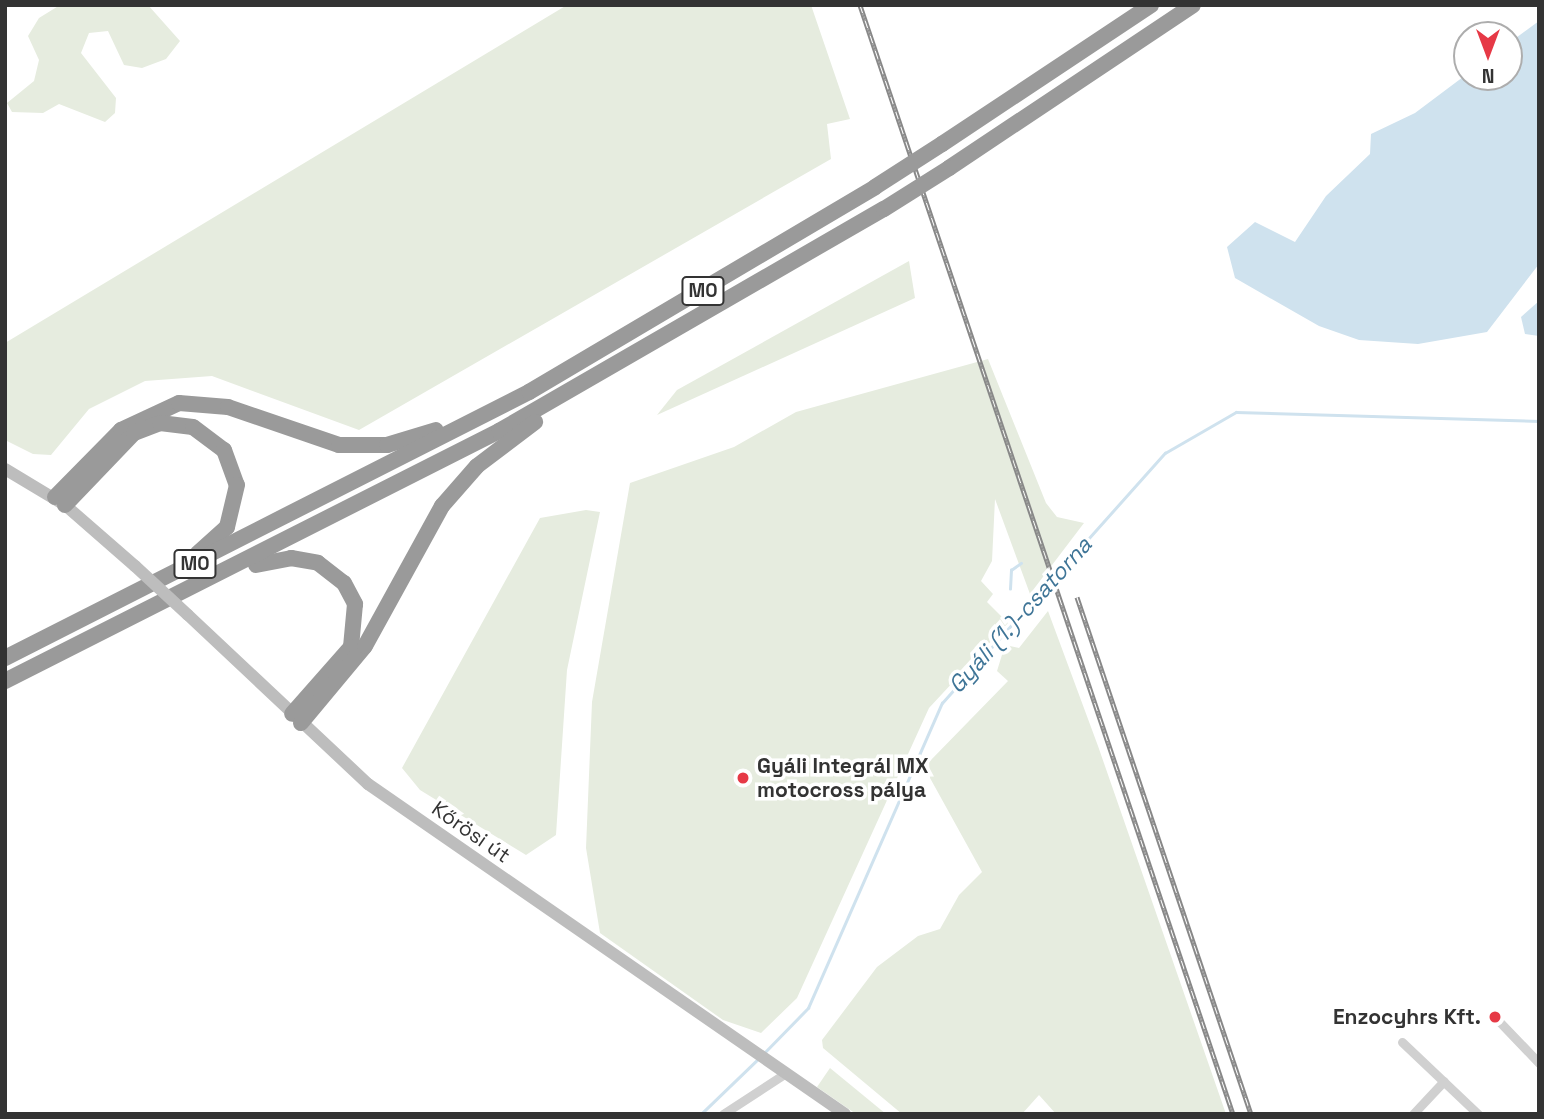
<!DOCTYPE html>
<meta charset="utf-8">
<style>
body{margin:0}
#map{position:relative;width:1544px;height:1119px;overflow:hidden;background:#fff;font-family:"Space Grotesk",sans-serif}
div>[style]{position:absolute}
.green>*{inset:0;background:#e6ecdf}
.water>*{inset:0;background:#cfe2ee}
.stream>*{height:2.5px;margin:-1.25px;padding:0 1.25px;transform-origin:1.25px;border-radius:1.25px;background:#cfe2ee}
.street>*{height:9px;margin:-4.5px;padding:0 4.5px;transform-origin:4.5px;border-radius:4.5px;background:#d0d0d0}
.secondary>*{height:12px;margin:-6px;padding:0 6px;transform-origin:6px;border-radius:6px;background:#bdbdbd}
.highway>*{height:16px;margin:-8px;padding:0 8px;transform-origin:8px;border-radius:8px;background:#9a9a9a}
.rail>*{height:5px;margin-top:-2.5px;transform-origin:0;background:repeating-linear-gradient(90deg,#fff 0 8px,#888 0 16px);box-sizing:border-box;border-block:2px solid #888}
.secondary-bridge>*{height:12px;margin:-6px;padding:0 6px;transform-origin:6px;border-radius:6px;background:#bdbdbd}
.highway-bridge>*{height:16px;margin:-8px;padding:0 8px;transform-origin:8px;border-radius:8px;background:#9a9a9a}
.dots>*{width:19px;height:19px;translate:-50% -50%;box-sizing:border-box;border:4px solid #fff;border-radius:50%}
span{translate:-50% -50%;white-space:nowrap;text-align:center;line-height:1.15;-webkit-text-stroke:7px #fff;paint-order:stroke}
.shield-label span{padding:2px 5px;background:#fff;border:2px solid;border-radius:5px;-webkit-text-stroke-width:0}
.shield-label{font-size:19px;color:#333;font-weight:700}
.poi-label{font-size:21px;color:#333;font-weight:700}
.left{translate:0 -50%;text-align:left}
.right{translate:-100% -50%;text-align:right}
.street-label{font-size:21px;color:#333}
.water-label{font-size:23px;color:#3f7597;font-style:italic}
.frame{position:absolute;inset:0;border:7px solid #333;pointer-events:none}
.north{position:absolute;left:1453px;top:21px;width:70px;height:70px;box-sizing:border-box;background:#fff;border:2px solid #adadad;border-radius:50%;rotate:180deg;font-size:19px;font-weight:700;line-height:28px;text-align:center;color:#333}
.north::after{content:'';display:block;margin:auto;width:24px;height:32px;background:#e63946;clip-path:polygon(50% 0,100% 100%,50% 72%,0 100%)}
</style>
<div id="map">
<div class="green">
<div style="clip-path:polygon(60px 5px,148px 5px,180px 41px,166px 59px,142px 68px,124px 65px,108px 31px,89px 33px,81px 53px,116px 98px,115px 113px,105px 122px,59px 104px,43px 113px,12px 112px,7px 103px,34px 81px,39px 60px,28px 36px,39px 18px)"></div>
<div style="clip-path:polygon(567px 5px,811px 5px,850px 119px,827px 124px,831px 159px,359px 430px,212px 376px,145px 381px,89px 409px,51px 455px,33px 454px,5px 440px,5px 343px)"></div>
<div style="clip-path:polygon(909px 261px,915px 298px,657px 415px,677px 390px)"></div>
<div style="clip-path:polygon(988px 359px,1046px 503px,1057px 517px,1084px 523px,1030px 594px,995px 499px,992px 561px,981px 581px,993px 594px,987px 602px,1008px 623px,929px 708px,797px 998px,761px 1033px,723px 1020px,600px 933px,586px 848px,592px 702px,630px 483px,734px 447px,796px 412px)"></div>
<div style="clip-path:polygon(586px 510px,600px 512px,567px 670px,556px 835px,526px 855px,420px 790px,402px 768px,540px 518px)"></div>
<div style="clip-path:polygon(1048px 611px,1098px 746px,1226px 1114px,1056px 1114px,1039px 1095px,1022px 1114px,902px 1114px,823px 1048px,822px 1040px,877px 967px,918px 936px,940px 929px,959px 895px,982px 872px,930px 778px,929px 762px,1008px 681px,997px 671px,1005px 645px,1019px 648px)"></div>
<div style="clip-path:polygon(830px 1068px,886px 1114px,856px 1114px,817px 1087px)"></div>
</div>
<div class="water">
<div style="clip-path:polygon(1539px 21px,1539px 264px,1487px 332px,1418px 344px,1359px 340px,1319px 326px,1235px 278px,1227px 247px,1255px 222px,1295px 242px,1326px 196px,1370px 154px,1371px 134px,1415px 113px,1467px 74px,1509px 77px,1509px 43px)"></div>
<div style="clip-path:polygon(1539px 301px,1539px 336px,1525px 334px,1521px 317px)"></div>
</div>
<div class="stream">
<div style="left:1010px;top:589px;width:19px;rotate:-87deg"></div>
<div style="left:1011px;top:570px;width:12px;rotate:-35deg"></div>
<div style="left:764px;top:1053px;width:63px;rotate:-45.6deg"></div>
<div style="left:808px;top:1008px;width:333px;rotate:-66.3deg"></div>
<div style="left:942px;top:703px;width:335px;rotate:-48.3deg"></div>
<div style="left:1165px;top:453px;width:82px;rotate:-30deg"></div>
<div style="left:1236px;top:412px;width:303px;rotate:1.7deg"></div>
<div style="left:701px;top:1114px;width:81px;rotate:-44deg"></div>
</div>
<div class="street">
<div style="left:1492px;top:1014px;width:68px;rotate:46.2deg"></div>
<div style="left:1402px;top:1042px;width:105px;rotate:43.5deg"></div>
<div style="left:723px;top:1114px;width:75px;rotate:-33.1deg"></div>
<div style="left:1413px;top:1114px;width:45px;rotate:-46.8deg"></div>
</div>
<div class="secondary">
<div style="left:5px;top:469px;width:70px;rotate:31deg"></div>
<div style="left:65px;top:505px;width:93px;rotate:41.1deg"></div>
<div style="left:188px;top:615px;width:247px;rotate:43.2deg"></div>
<div style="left:368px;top:784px;width:580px;rotate:34.68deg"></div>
</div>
<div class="highway">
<div style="left:942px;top:144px;width:251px;rotate:-33.6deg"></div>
<div style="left:949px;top:168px;width:293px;rotate:-33.7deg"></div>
<div style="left:55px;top:497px;width:94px;rotate:-45.4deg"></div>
<div style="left:121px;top:430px;width:64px;rotate:-25deg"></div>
<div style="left:179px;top:403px;width:49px;rotate:4.7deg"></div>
<div style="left:228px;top:407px;width:117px;rotate:18.9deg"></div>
<div style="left:339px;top:445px;width:48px"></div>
<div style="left:387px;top:445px;width:51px;rotate:-17deg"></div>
<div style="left:65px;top:505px;width:100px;rotate:-46.2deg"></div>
<div style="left:134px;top:433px;width:28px;rotate:-21deg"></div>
<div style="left:160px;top:423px;width:33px;rotate:7deg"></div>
<div style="left:193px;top:427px;width:39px;rotate:37deg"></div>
<div style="left:224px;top:450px;width:37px;rotate:70deg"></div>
<div style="left:237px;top:485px;width:43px;rotate:103.4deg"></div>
<div style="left:227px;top:527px;width:40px;rotate:138deg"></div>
<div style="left:256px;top:565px;width:36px;rotate:-11deg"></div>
<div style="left:291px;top:558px;width:27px;rotate:10deg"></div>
<div style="left:318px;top:563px;width:33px;rotate:38deg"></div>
<div style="left:344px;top:583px;width:24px;rotate:62deg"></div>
<div style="left:355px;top:604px;width:43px;rotate:95.3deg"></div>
<div style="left:351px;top:647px;width:89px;rotate:131.4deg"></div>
<div style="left:5px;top:658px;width:588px;rotate:-26.91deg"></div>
<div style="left:529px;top:392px;width:402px;rotate:-30.6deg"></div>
<div style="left:5px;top:681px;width:554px;rotate:-26.84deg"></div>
<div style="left:499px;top:431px;width:444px;rotate:-30deg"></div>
<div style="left:301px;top:723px;width:100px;rotate:-50.3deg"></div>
<div style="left:365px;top:646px;width:160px;rotate:-61.2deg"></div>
<div style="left:442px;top:506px;width:53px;rotate:-48.8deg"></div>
<div style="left:477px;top:466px;width:73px;rotate:-37.2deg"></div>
</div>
<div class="rail">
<div style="left:860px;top:5px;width:1170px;rotate:71.41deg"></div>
<div style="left:1077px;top:597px;width:545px;rotate:71.4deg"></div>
</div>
<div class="secondary-bridge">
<div style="left:135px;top:566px;width:72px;rotate:42.8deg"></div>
</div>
<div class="highway-bridge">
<div style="left:875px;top:187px;width:80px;rotate:-32.7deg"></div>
<div style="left:884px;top:209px;width:77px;rotate:-32.2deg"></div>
</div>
<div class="dots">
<div style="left:743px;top:778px;background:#e63946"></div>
<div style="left:1495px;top:1017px;background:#e63946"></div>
</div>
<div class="shield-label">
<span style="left:703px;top:291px">M0</span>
<span style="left:195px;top:564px">M0</span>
</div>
<div class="poi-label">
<span class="left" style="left:757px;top:778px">Gyáli Integrál MX<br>motocross pálya</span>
<span class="right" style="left:1481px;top:1017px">Enzocyhrs Kft.</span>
</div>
<div class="street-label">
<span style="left:471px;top:832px;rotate:35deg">Kőrösi út</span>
</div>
<div class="water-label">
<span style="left:1020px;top:615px;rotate:-48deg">Gyáli (1.)-csatorna</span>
</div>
<div class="frame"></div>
<div class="north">N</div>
</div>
